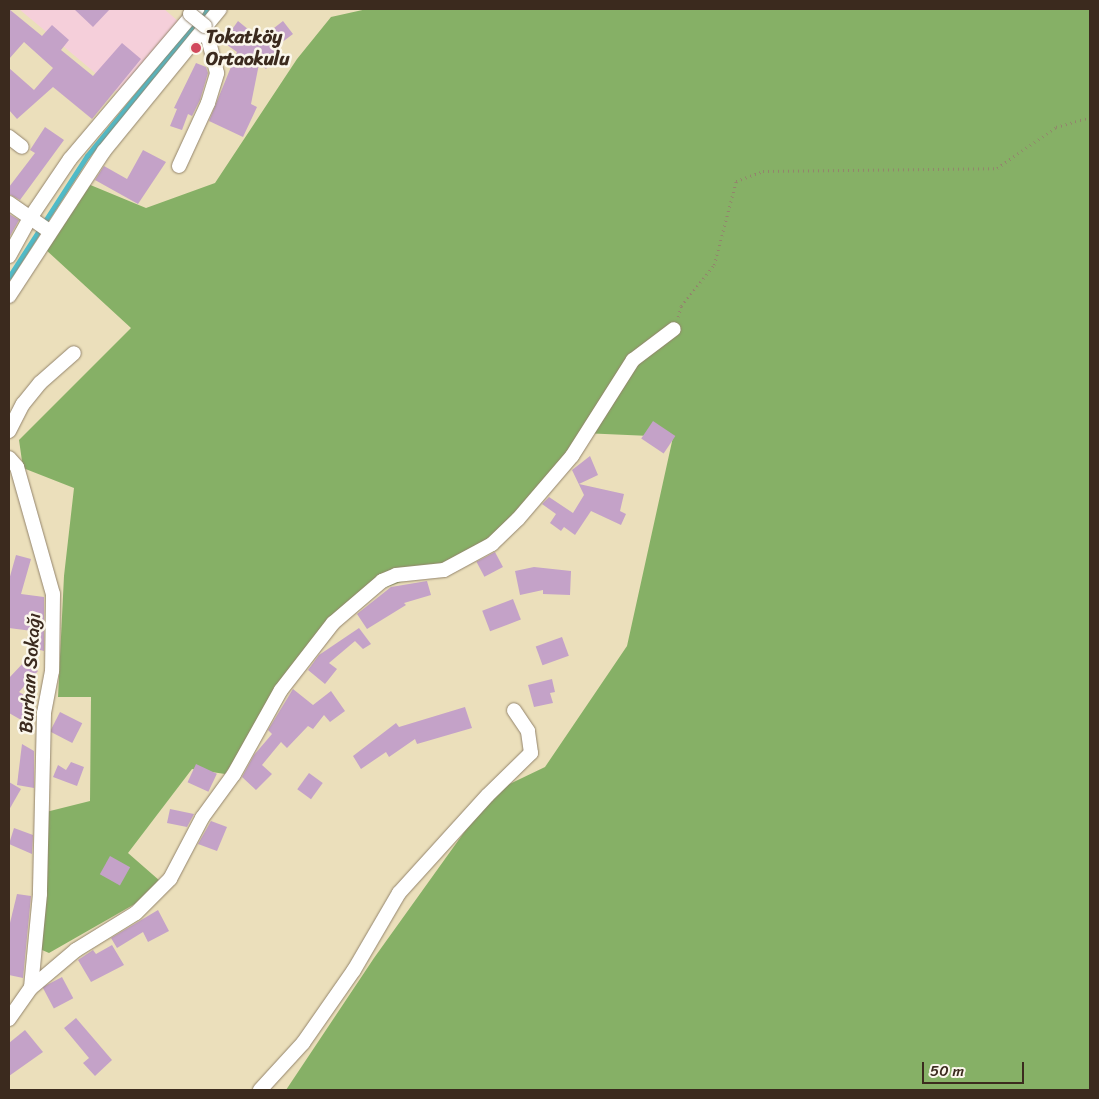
<!DOCTYPE html>
<meta charset="utf-8">
<style>
body{margin:0}
#map{position:relative;width:1099px;height:1099px;overflow:hidden;background:#ebdfbb;font-family:Sriracha,sans-serif}
div>[style]{position:absolute}
.built>*{inset:0;background:#f5cfda}
.forest>*{inset:0;background:#86b066}
.stream>*{height:4.5px;margin:-2.25px;padding:0 2.25px;transform-origin:2.25px;border-radius:2.25px;background:#4fbbc9}
.building>*{inset:0;background:#c4a2c8;transform-origin:0 0}
.path>*{height:2.5px;margin-top:-1.25px;transform-origin:0;background:repeating-linear-gradient(90deg,#93846c 0 1px,transparent 0 5px)}
.roads{filter:drop-shadow(0 0 1px #93846c) drop-shadow(0 0 1px #93846c)}
.minor>*{height:14px;margin:-7px;padding:0 7px;transform-origin:7px;border-radius:7px;background:#fff}
.bridges{filter:drop-shadow(0 0 1px #93846c) drop-shadow(0 0 1px #93846c)}
.minor-bridge>*{height:14px;margin:-7px;padding:0 7px;transform-origin:7px;border-radius:7px;background:#fff}
.dots>*{width:14px;height:14px;translate:-50% -50%;box-sizing:border-box;border:2px solid #fbf7ec;border-radius:50%}
span{translate:-50% -50%;white-space:nowrap;text-align:center;line-height:1.15;-webkit-text-stroke:5px #fbf7ec;paint-order:stroke}
.poi-label{font-size:19px;color:#3b2a1e;font-weight:700}
.left{translate:0 -50%;text-align:left}
.street-label{font-size:19px;color:#3b2a1e}
.frame{position:absolute;inset:0;border:10px solid #3b2a1e;pointer-events:none}
.scale{position:absolute;left:922px;top:1062px;width:102px;height:22px;box-sizing:border-box;border:2px solid #3b2a1e;border-top:0;padding-left:6px;font-size:15px;line-height:18px;white-space:nowrap;color:#3b2a1e;-webkit-text-stroke:4px #fbf7ec;paint-order:stroke}
</style>
<div id="map">
<div class="built">
<div style="clip-path:polygon(19px 9px,164px 9px,178px 21px,119px 93px)"></div>
</div>
<div class="forest">
<div style="clip-path:polygon(367px 9px,1090px 9px,1090px 1090px,286px 1090px,374px 958px,493px 792px,545px 767px,627px 646px,673px 437px,582px 433px,483px 553px,364px 595px,295px 670px,225px 774px,192px 769px,128px 853px,160px 881px,140px 901px,49px 953px,35px 947px,42px 813px,90px 801px,91px 697px,58px 697px,64px 576px,74px 488px,23px 468px,19px 440px,131px 328px,45px 249px,88px 184px,146px 208px,215px 183px,297px 59px,331px 17px)"></div>
</div>
<div class="stream">
<div style="left:9px;top:277px;width:144px;rotate:-57.2deg"></div>
<div style="left:87px;top:156px;width:190px;rotate:-50.8deg"></div>
</div>
<div class="building">
<div style="clip-path:polygon(9px 9px,42px 36px,52px 25px,69px 40px,61px 50px,93px 76px,122px 43px,141px 59px,92px 119px,53px 87px,17px 119px,9px 110px,9px 68px,34px 90px,53px 68px,24px 42px,9px 59px)"></div>
<div style="clip-path:polygon(74px 9px,110px 9px,93px 27px)"></div>
<div style="clip-path:polygon(238px 21px,260px 39px,283px 21px,293px 34px,273px 49px,278px 54px,266px 69px,259px 64px,251px 104px,257px 107px,243px 137px,209px 121px,237px 52px,223px 42px)"></div>
<div style="clip-path:polygon(196px 63px,206px 67px,208px 73px,200px 100px,192px 116px,188px 114px,182px 130px,170px 126px,177px 109px,174px 108px)"></div>
<div style="clip-path:polygon(45px 127px,64px 140px,20px 200px,9px 194px,9px 187px,35px 153px,30px 150px)"></div>
<div style="clip-path:polygon(143px 150px,166px 162px,138px 204px,95px 180px,104px 166px,127px 179px)"></div>
<div style="clip-path:polygon(9px 214px,19px 220px,9px 238px)"></div>
<div style="left:653px;top:421px;width:27px;height:21px;rotate:34deg"></div>
<div style="clip-path:polygon(590px 456px,598px 475px,579px 484px,624px 494px,620px 511px,626px 514px,621px 525px,591px 511px,575px 535px,564px 527px,561px 531px,550px 523px,556px 514px,542px 504px,549px 497px,573px 513px,584px 495px,572px 470px)"></div>
<div style="left:495px;top:552px;width:17px;height:21px;rotate:62deg"></div>
<div style="clip-path:polygon(16px 555px,31px 559px,21px 594px,44px 597px,44px 651px,28px 647px,32px 631px,9px 628px,9px 580px)"></div>
<div style="clip-path:polygon(534px 567px,571px 571px,570px 595px,543px 594px,543px 590px,520px 595px,515px 571px)"></div>
<div style="clip-path:polygon(427px 581px,431px 595px,404px 603px,406px 605px,367px 629px,357px 614px,391px 587px)"></div>
<div style="left:513px;top:599px;width:22px;height:33px;rotate:69deg"></div>
<div style="clip-path:polygon(359px 628px,371px 644px,363px 649px,352px 638px,355px 641px,329px 663px,337px 669px,325px 684px,308px 670px,319px 655px)"></div>
<div style="left:562px;top:637px;width:20px;height:28px;rotate:70deg"></div>
<div style="clip-path:polygon(26px 660px,38px 671px,19px 692px,35px 701px,23px 721px,9px 713px,9px 678px)"></div>
<div style="clip-path:polygon(552px 679px,555px 692px,550px 693px,553px 703px,534px 707px,528px 685px)"></div>
<div style="clip-path:polygon(293px 689px,313px 705px,331px 691px,345px 711px,330px 722px,324px 715px,313px 729px,308px 726px,287px 748px,281px 742px,262px 765px,272px 774px,256px 790px,242px 777px,254px 755px,272px 734px,268px 730px)"></div>
<div style="clip-path:polygon(465px 707px,472px 728px,417px 744px,415px 739px,389px 757px,386px 752px,361px 769px,353px 756px,396px 723px,399px 727px)"></div>
<div style="left:60px;top:712px;width:25px;height:22px;rotate:27deg"></div>
<div style="clip-path:polygon(22px 744px,34px 751px,34px 788px,17px 785px)"></div>
<div style="clip-path:polygon(71px 762px,84px 767px,77px 786px,53px 777px,58px 765px,66px 770px)"></div>
<div style="left:196px;top:764px;width:23px;height:20px;rotate:25deg"></div>
<div style="left:309px;top:773px;width:17px;height:20px;rotate:36deg"></div>
<div style="clip-path:polygon(9px 782px,21px 789px,9px 810px)"></div>
<div style="clip-path:polygon(170px 809px,194px 814px,187px 827px,167px 823px)"></div>
<div style="clip-path:polygon(211px 821px,227px 827px,217px 851px,198px 844px)"></div>
<div style="clip-path:polygon(14px 828px,33px 835px,32px 854px,9px 844px)"></div>
<div style="left:110px;top:856px;width:23px;height:21px;rotate:29deg"></div>
<div style="clip-path:polygon(17px 894px,31px 896px,23px 978px,9px 975px,9px 927px)"></div>
<div style="clip-path:polygon(158px 910px,169px 931px,148px 942px,143px 932px,117px 948px,111px 938px)"></div>
<div style="clip-path:polygon(112px 945px,124px 965px,91px 982px,78px 960px,93px 950px,96px 954px)"></div>
<div style="left:62px;top:977px;width:24px;height:22px;rotate:62deg"></div>
<div style="clip-path:polygon(76px 1018px,112px 1060px,95px 1076px,83px 1063px,89px 1058px,64px 1028px)"></div>
<div style="clip-path:polygon(25px 1030px,43px 1052px,9px 1076px,9px 1043px)"></div>
</div>
<div class="path">
<div style="left:678px;top:317px;width:11px;rotate:-75deg"></div>
<div style="left:681px;top:306px;width:53px;rotate:-51.2deg"></div>
<div style="left:714px;top:265px;width:87px;rotate:-75.3deg"></div>
<div style="left:736px;top:181px;width:29px;rotate:-20deg"></div>
<div style="left:763px;top:171px;width:234px;rotate:-0.7deg"></div>
<div style="left:997px;top:168px;width:72px;rotate:-34.8deg"></div>
<div style="left:1056px;top:127px;width:35px;rotate:-16deg"></div>
</div>
<div class="roads">
<div class="minor">
<div style="left:9px;top:137px;width:16px;rotate:38deg"></div>
<div style="left:179px;top:166px;width:69px;rotate:-65.3deg"></div>
<div style="left:208px;top:103px;width:31px;rotate:-73deg"></div>
<div style="left:217px;top:73px;width:49px;rotate:-104.3deg"></div>
<div style="left:9px;top:203px;width:49px;rotate:35deg"></div>
<div style="left:9px;top:256px;width:43px;rotate:-61.1deg"></div>
<div style="left:30px;top:218px;width:71px;rotate:-55.9deg"></div>
<div style="left:70px;top:159px;width:197px;rotate:-49.7deg"></div>
<div style="left:9px;top:296px;width:173px;rotate:-56.8deg"></div>
<div style="left:104px;top:151px;width:183px;rotate:-50.8deg"></div>
<div style="left:9px;top:431px;width:30px;rotate:-63deg"></div>
<div style="left:23px;top:404px;width:27px;rotate:-51deg"></div>
<div style="left:40px;top:383px;width:45px;rotate:-41.4deg"></div>
<div style="left:9px;top:458px;width:12px;rotate:48deg"></div>
<div style="left:17px;top:467px;width:132px;rotate:74.2deg"></div>
<div style="left:53px;top:594px;width:77px;rotate:90.7deg"></div>
<div style="left:52px;top:671px;width:43px;rotate:100.8deg"></div>
<div style="left:44px;top:713px;width:181px;rotate:91.3deg"></div>
<div style="left:40px;top:894px;width:94px;rotate:95.5deg"></div>
<div style="left:9px;top:1019px;width:38px;rotate:-55deg"></div>
<div style="left:31px;top:988px;width:59px;rotate:-40.2deg"></div>
<div style="left:76px;top:950px;width:70px;rotate:-31.7deg"></div>
<div style="left:136px;top:913px;width:48px;rotate:-45deg"></div>
<div style="left:170px;top:879px;width:69px;rotate:-62.3deg"></div>
<div style="left:202px;top:818px;width:54px;rotate:-54deg"></div>
<div style="left:234px;top:774px;width:96px;rotate:-60.8deg"></div>
<div style="left:281px;top:690px;width:85px;rotate:-52.2deg"></div>
<div style="left:333px;top:623px;width:65px;rotate:-40.6deg"></div>
<div style="left:382px;top:581px;width:15px;rotate:-23deg"></div>
<div style="left:396px;top:575px;width:48px;rotate:-5.9deg"></div>
<div style="left:444px;top:570px;width:55px;rotate:-28.4deg"></div>
<div style="left:492px;top:544px;width:36px;rotate:-44deg"></div>
<div style="left:518px;top:519px;width:83px;rotate:-49.4deg"></div>
<div style="left:572px;top:456px;width:114px;rotate:-57.6deg"></div>
<div style="left:633px;top:360px;width:51px;rotate:-37.1deg"></div>
<div style="left:260px;top:1090px;width:64px;rotate:-47.5deg"></div>
<div style="left:303px;top:1043px;width:89px;rotate:-55.1deg"></div>
<div style="left:354px;top:970px;width:89px;rotate:-59.7deg"></div>
<div style="left:399px;top:893px;width:132px;rotate:-47.8deg"></div>
<div style="left:488px;top:795px;width:60px;rotate:-44.3deg"></div>
<div style="left:531px;top:753px;width:22px;rotate:-98deg"></div>
<div style="left:528px;top:731px;width:25px;rotate:-124deg"></div>
</div>
</div>
<div class="bridges">
<div class="minor-bridge">
<div style="left:190px;top:14px;width:19px;rotate:39deg"></div>
</div>
</div>
<div class="dots">
<div style="left:196px;top:48px;background:#d1495b"></div>
</div>
<div class="poi-label">
<span class="left" style="left:206px;top:48px">Tokatköy<br>Ortaokulu</span>
</div>
<div class="street-label">
<span style="left:30px;top:673px;rotate:-86deg">Burhan Sokağı</span>
</div>
<div class="frame"></div>
<div class="scale">50 m</div>
</div>
